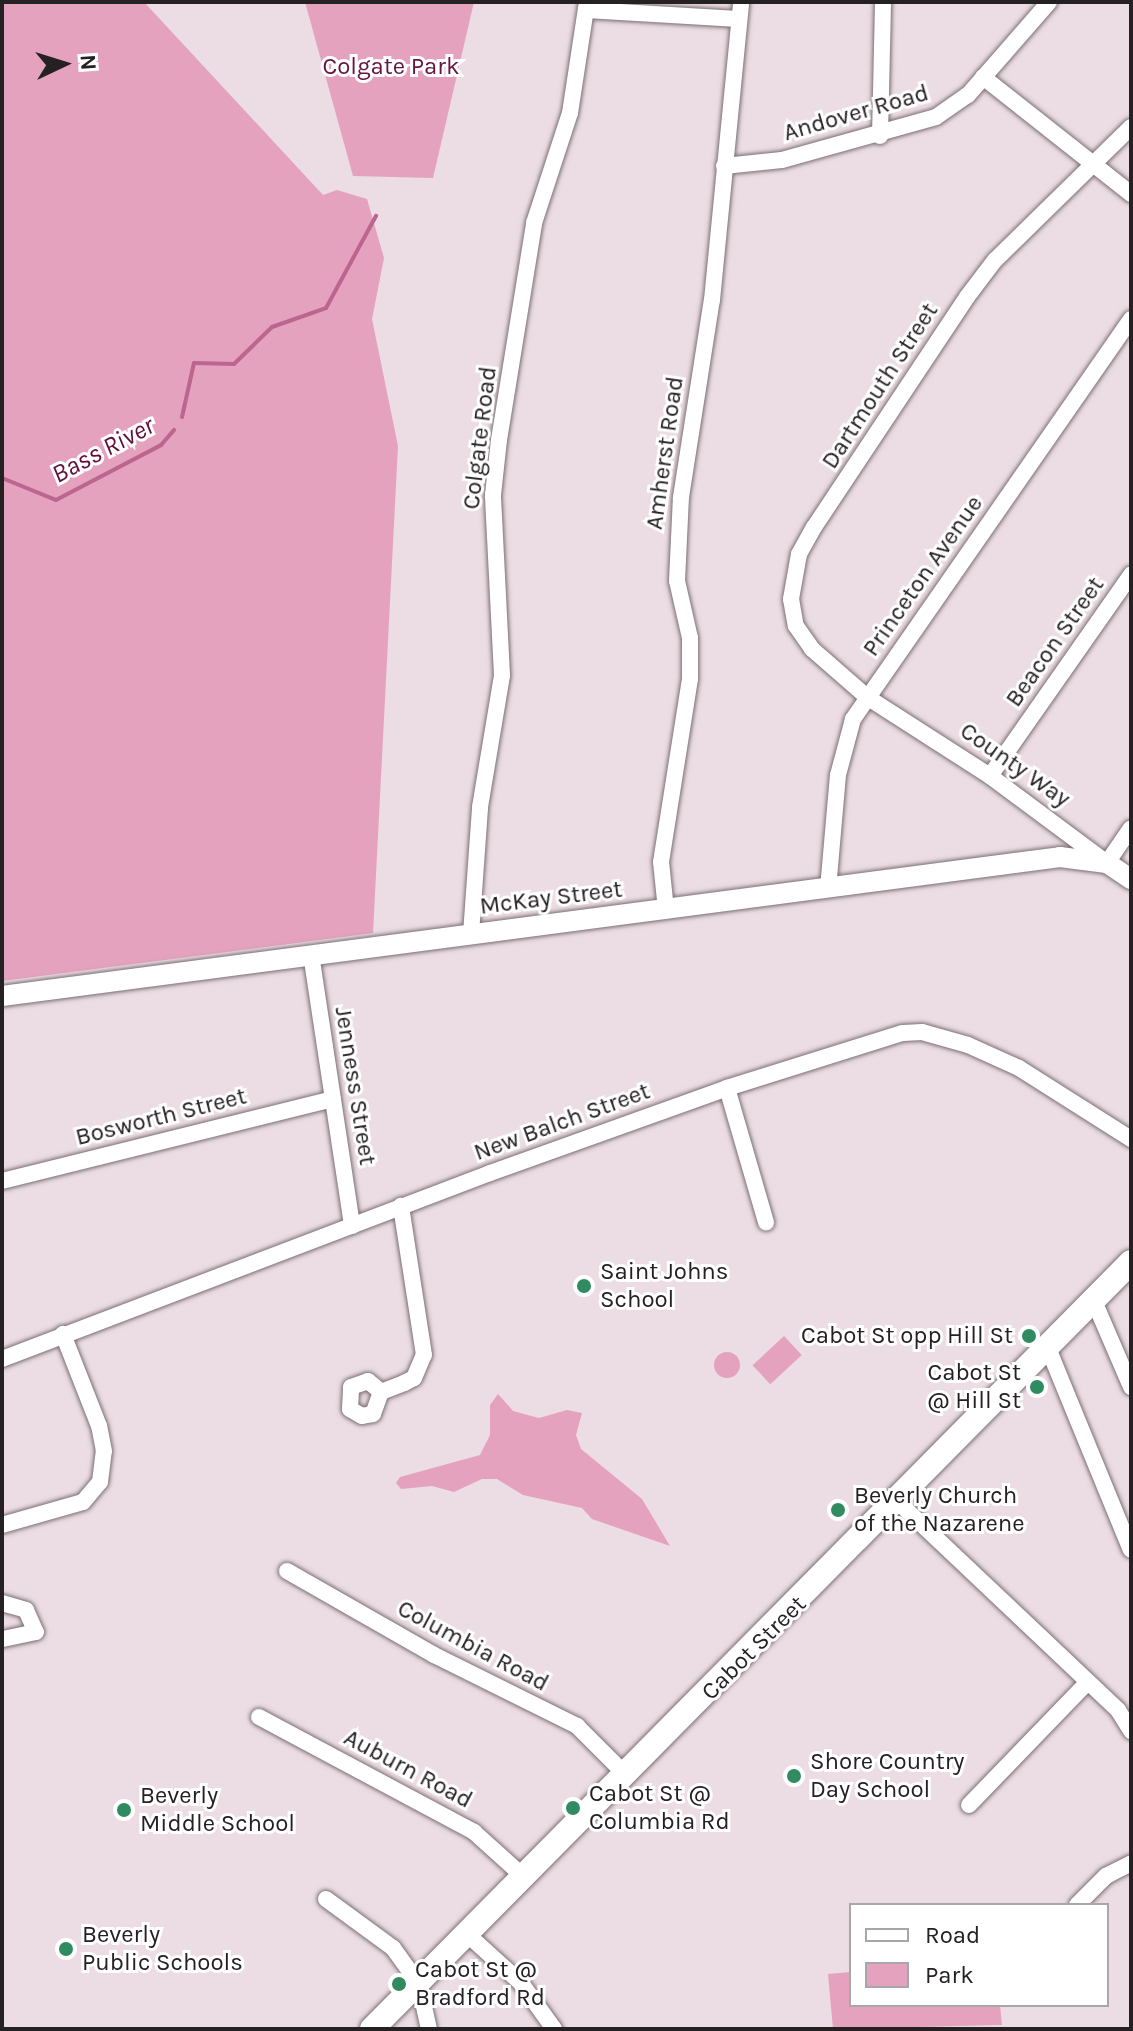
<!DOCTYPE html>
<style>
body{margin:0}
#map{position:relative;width:1133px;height:2031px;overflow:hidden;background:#ebdde3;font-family:Karla,sans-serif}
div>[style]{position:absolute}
.green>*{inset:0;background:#e4a2bf;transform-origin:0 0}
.round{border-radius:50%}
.stream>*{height:4px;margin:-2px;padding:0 2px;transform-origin:2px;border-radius:2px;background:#bc658e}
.roads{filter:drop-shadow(0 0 2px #7c6f74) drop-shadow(0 0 2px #7c6f74)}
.minor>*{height:16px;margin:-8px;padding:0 8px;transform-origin:8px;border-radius:8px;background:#fff}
.major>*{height:20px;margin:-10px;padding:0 10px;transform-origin:10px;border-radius:10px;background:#fff}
.highway>*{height:24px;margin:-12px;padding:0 12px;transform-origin:12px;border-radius:12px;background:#fff}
.dots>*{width:22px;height:22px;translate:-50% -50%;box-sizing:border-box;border:4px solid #fff;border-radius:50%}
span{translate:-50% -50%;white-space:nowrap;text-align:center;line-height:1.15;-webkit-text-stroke:6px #fff;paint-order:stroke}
.park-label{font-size:24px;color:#651541}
.street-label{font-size:24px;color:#252022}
.poi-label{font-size:24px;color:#252022}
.left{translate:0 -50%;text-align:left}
.right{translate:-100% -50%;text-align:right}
.water-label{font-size:26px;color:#5f0f3c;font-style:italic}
.frame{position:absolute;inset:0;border:4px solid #252022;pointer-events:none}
.legend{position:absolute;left:849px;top:1903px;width:260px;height:104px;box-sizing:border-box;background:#fff;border:2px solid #a8a6a7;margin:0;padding:10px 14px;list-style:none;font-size:24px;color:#252022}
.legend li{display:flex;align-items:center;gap:16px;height:40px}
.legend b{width:40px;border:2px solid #a8a6a7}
.north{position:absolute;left:24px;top:24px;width:80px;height:80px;-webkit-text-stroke:6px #fff;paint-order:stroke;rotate:86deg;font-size:22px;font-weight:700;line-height:32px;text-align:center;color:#252022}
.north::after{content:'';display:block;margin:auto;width:28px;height:36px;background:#252022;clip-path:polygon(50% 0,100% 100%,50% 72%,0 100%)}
</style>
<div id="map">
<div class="green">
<div style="clip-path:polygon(2px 2px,144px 2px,323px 195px,337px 190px,367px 199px,384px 258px,372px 319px,398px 446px,373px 933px,2px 981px)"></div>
<div style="clip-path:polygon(305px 2px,474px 2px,433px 178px,353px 176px)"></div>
<div style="left:784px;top:1336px;width:26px;height:43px;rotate:47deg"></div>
<div class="round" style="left:714px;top:1352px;width:26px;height:26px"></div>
<div style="clip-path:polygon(498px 1394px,513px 1411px,539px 1418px,567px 1410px,582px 1413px,576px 1435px,581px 1449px,642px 1499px,670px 1546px,592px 1519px,582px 1508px,523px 1495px,497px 1479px,482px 1479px,454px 1492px,432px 1486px,401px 1489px,396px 1483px,400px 1477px,480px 1455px,490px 1435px,490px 1405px)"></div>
<div style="clip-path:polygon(851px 1972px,851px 2005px,1000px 2005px,1002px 2025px,833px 2029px,828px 1974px)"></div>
</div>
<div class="stream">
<div style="left:182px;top:417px;width:55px;rotate:-77.5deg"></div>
<div style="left:194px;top:363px;width:40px;rotate:1.4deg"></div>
<div style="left:234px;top:364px;width:53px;rotate:-44.2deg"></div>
<div style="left:272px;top:327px;width:57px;rotate:-19.4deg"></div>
<div style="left:326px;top:308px;width:105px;rotate:-61.5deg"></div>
<div style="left:2px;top:478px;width:58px;rotate:22.2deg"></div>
<div style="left:56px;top:500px;width:119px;rotate:-27.6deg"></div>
<div style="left:161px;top:445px;width:20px;rotate:-49deg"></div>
</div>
<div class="roads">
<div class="minor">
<div style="left:586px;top:10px;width:153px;rotate:3.4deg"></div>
<div style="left:983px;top:77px;width:189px;rotate:38.3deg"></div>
<div style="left:1131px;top:127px;width:190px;rotate:135.6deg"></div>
<div style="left:995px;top:260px;width:46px;rotate:127.1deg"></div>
<div style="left:967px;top:297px;width:276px;rotate:123.6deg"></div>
<div style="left:814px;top:527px;width:31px;rotate:119deg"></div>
<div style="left:799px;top:554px;width:46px;rotate:100.1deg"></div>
<div style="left:791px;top:599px;width:27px;rotate:80deg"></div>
<div style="left:796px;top:626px;width:28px;rotate:55deg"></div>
<div style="left:812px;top:649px;width:73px;rotate:41.1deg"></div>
<div style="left:867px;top:697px;width:146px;rotate:32.7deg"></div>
<div style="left:990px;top:776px;width:146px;rotate:36.6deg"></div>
<div style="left:1107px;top:863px;width:42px;rotate:-55.6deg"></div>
<div style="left:880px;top:136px;width:134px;rotate:-88.7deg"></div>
<div style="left:724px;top:166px;width:58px;rotate:-5.9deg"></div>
<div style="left:782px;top:160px;width:160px;rotate:-15.6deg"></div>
<div style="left:936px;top:117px;width:39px;rotate:-35deg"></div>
<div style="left:968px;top:95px;width:123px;rotate:-48.9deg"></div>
<div style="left:990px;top:776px;width:246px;rotate:-55deg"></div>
<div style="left:828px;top:889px;width:114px;rotate:-85deg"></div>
<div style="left:838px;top:775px;width:58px;rotate:-75deg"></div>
<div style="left:853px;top:719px;width:487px;rotate:-55.2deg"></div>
<div style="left:666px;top:910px;width:48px;rotate:-95.9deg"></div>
<div style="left:661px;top:862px;width:185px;rotate:-81deg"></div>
<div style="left:690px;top:679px;width:41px;rotate:-90deg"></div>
<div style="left:690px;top:638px;width:58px;rotate:-102.8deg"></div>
<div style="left:677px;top:581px;width:84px;rotate:-87.3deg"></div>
<div style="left:681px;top:497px;width:199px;rotate:-81.1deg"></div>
<div style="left:712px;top:300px;width:299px;rotate:-84.4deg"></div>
<div style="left:471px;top:934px;width:127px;rotate:-85.9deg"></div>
<div style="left:480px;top:807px;width:134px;rotate:-80.5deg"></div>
<div style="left:502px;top:675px;width:180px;rotate:-92.9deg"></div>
<div style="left:493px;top:495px;width:55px;rotate:-83.8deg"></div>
<div style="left:499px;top:440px;width:220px;rotate:-80.8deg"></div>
<div style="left:534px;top:223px;width:116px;rotate:-71.9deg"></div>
<div style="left:570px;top:113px;width:112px;rotate:-81.3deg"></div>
<div style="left:311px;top:954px;width:275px;rotate:81.4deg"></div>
<div style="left:727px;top:1088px;width:140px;rotate:73.8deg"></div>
<div style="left:2px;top:1181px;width:341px;rotate:-13.9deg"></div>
<div style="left:1094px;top:1301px;width:94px;rotate:66.7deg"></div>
<div style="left:1048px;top:1348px;width:218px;rotate:67.7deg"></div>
<div style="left:2px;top:1359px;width:522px;rotate:-20.86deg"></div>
<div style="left:490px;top:1173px;width:252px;rotate:-19.7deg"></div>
<div style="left:727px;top:1088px;width:184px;rotate:-17.4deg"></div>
<div style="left:903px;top:1033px;width:19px;rotate:-3deg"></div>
<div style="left:922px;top:1032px;width:48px;rotate:15.8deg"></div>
<div style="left:968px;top:1045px;width:56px;rotate:24.3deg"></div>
<div style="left:1019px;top:1068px;width:133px;rotate:32.4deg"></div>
<div style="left:381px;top:1392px;width:23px;rotate:110deg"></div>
<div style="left:373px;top:1414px;width:11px;rotate:170deg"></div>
<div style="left:362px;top:1416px;width:14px;rotate:-150deg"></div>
<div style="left:350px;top:1409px;width:22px;rotate:-87deg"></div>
<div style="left:351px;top:1387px;width:18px;rotate:-19deg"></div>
<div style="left:368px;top:1381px;width:17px;rotate:40deg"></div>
<div style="left:381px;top:1392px;width:25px;rotate:-21deg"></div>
<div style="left:404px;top:1383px;width:11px;rotate:-27deg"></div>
<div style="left:414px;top:1378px;width:25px;rotate:-67deg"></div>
<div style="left:424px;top:1355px;width:151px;rotate:-98.8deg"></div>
<div style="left:898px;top:1502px;width:303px;rotate:43.4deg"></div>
<div style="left:1118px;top:1710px;width:25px;rotate:58deg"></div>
<div style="left:2px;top:1525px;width:84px;rotate:-15.9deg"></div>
<div style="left:83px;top:1502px;width:26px;rotate:-50deg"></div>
<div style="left:100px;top:1482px;width:31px;rotate:-83deg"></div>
<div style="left:104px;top:1451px;width:25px;rotate:-101deg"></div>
<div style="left:99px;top:1426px;width:99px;rotate:-111.4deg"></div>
<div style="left:287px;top:1571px;width:169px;rotate:29.7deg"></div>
<div style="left:434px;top:1655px;width:160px;rotate:26.4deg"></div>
<div style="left:577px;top:1726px;width:71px;rotate:45deg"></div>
<div style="left:2px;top:1603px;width:25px;rotate:16deg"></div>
<div style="left:26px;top:1610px;width:24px;rotate:66deg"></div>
<div style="left:36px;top:1632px;width:35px;rotate:168deg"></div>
<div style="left:259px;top:1717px;width:244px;rotate:28.1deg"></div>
<div style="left:474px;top:1832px;width:67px;rotate:42deg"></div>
<div style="left:969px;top:1805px;width:170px;rotate:-46deg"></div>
<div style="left:326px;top:1899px;width:83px;rotate:36.2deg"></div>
<div style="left:393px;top:1948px;width:44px;rotate:54.2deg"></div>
<div style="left:419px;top:1984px;width:46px;rotate:77.5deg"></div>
<div style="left:1077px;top:1905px;width:41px;rotate:-45deg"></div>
<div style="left:1106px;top:1876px;width:28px;rotate:-27deg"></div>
<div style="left:467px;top:1934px;width:73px;rotate:42.2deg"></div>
<div style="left:521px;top:1983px;width:57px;rotate:54.3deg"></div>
</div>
<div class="major">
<div style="left:2px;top:996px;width:1067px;rotate:-7.48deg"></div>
<div style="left:1060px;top:857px;width:47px;rotate:7.3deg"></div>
<div style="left:1107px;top:863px;width:29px;rotate:34deg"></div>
</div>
<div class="highway">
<div style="left:372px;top:2029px;width:1079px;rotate:-45.3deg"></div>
</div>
</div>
<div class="dots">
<div style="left:584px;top:1286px;background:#318b60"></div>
<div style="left:1029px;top:1336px;background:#318b60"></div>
<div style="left:1037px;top:1387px;background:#318b60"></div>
<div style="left:838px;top:1510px;background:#318b60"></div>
<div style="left:794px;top:1776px;background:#318b60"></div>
<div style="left:573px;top:1808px;background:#318b60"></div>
<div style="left:124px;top:1810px;background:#318b60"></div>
<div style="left:66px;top:1949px;background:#318b60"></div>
<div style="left:399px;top:1984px;background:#318b60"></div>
</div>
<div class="park-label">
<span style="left:391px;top:67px">Colgate Park</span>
</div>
<div class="street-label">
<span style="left:856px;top:113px;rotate:-16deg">Andover Road</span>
<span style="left:880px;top:386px;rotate:-57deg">Dartmouth Street</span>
<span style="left:480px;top:438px;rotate:-83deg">Colgate Road</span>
<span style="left:665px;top:453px;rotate:-82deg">Amherst Road</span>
<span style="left:923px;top:576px;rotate:-55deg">Princeton Avenue</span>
<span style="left:1055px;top:642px;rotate:-55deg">Beacon Street</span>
<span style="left:1015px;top:765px;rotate:35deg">County Way</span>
<span style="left:551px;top:898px;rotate:-7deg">McKay Street</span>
<span style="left:355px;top:1086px;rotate:81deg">Jenness Street</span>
<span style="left:161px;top:1117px;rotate:-14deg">Bosworth Street</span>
<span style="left:562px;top:1122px;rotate:-20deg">New Balch Street</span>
<span style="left:473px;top:1646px;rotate:28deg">Columbia Road</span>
<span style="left:754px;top:1648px;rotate:-45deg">Cabot Street</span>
<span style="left:408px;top:1769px;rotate:28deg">Auburn Road</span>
</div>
<div class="poi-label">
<span class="left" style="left:600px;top:1286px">Saint Johns<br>School</span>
<span class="right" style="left:1013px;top:1336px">Cabot St opp Hill St</span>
<span class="right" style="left:1021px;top:1387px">Cabot St<br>@ Hill St</span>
<span class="left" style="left:854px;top:1510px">Beverly Church<br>of the Nazarene</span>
<span class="left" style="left:810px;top:1776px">Shore Country<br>Day School</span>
<span class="left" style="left:589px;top:1808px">Cabot St @<br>Columbia Rd</span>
<span class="left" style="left:140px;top:1810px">Beverly<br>Middle School</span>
<span class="left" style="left:82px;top:1949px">Beverly<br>Public Schools</span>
<span class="left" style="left:415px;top:1984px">Cabot St @<br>Bradford Rd</span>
</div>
<div class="water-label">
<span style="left:103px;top:450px;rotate:-28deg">Bass River</span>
</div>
<div class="frame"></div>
<ul class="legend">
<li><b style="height:10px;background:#fff"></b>Road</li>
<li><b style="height:22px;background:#e4a2bf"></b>Park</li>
</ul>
<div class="north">N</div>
</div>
